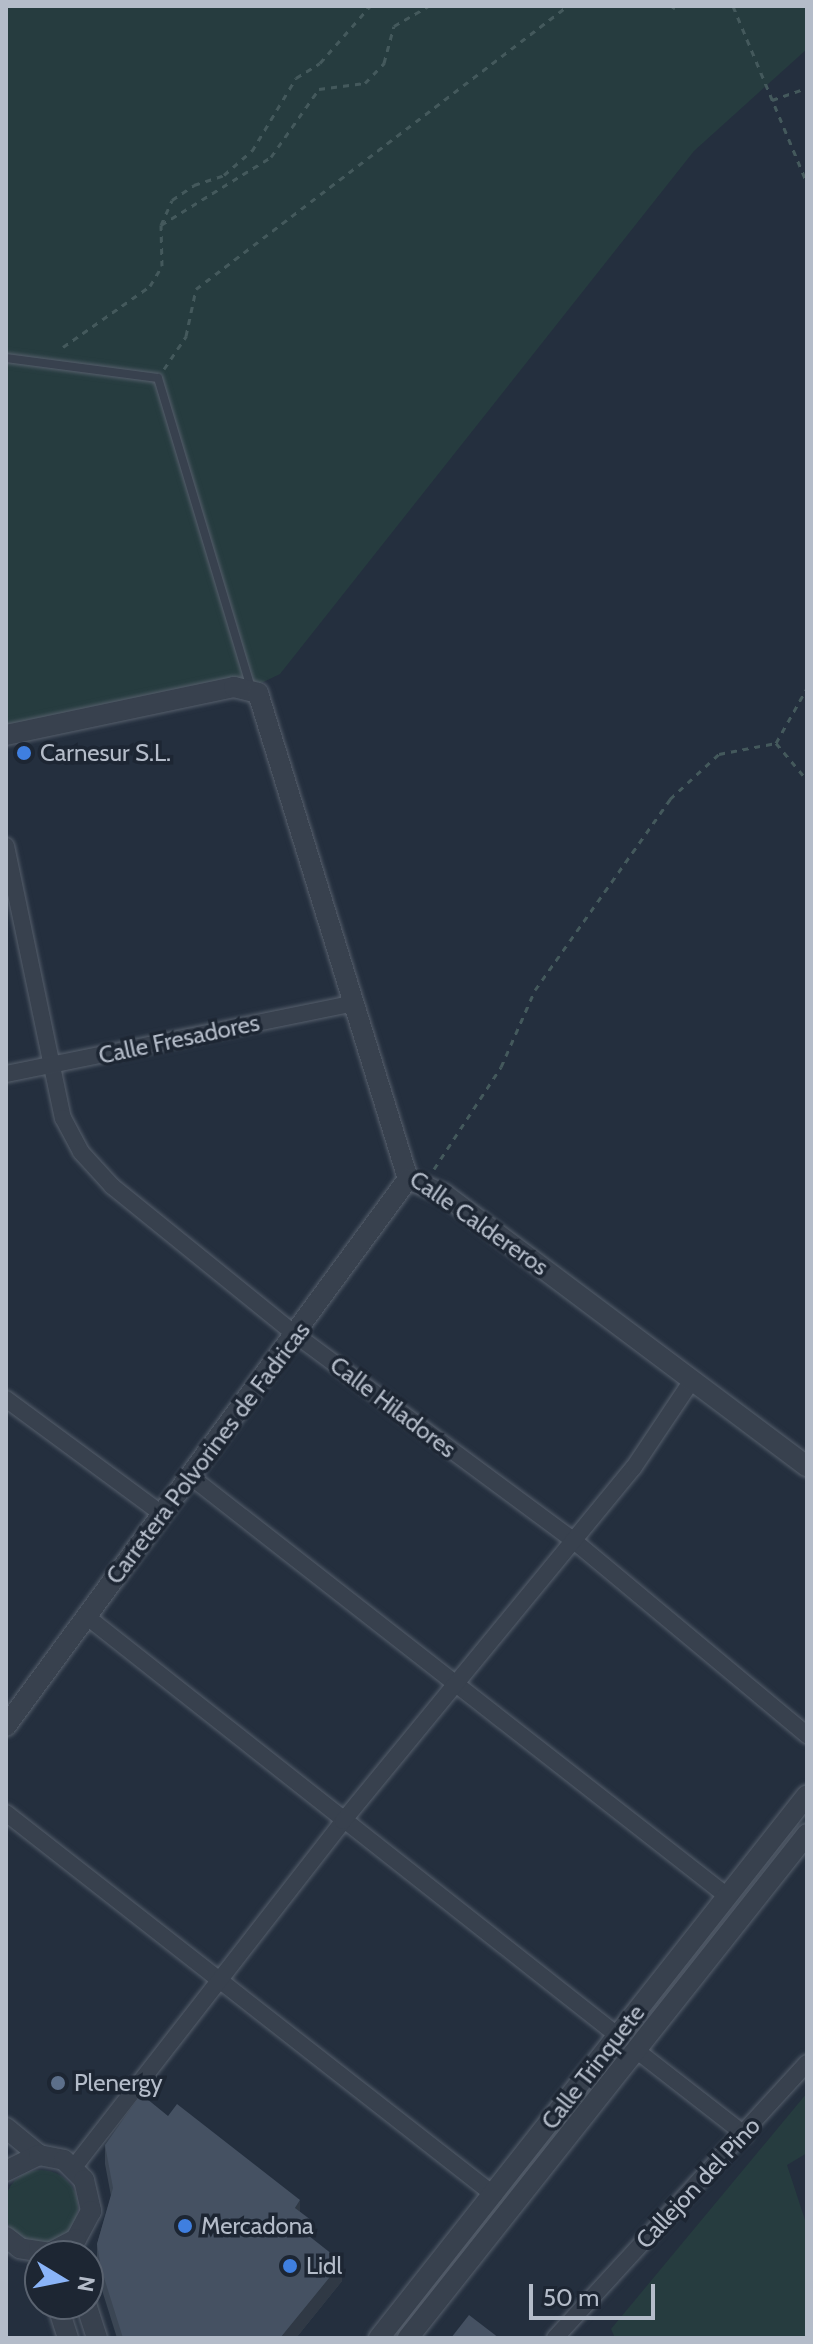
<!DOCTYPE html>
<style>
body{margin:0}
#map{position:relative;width:813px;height:2344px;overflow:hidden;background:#242f3e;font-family:Cabin,sans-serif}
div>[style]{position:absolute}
.green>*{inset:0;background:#263c3f}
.round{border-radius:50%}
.path>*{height:3px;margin-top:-1.5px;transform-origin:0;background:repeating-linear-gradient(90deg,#44595c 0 6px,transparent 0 12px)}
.roads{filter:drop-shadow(0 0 2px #565f6c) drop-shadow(0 0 2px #565f6c)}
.service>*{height:8px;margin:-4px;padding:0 4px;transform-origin:4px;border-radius:4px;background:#38414e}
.minor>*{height:16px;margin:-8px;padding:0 8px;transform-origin:8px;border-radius:8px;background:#38414e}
.tertiary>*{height:20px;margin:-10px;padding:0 10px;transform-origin:10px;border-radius:10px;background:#38414e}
.wall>*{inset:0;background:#3b4654}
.shaded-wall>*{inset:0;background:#303945}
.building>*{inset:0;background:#455162}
.dots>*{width:22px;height:22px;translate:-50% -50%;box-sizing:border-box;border:4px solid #1d2633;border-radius:50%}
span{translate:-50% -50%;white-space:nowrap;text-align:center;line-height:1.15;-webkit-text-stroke:7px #1d2633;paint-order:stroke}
.poi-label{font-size:24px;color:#b4bcc9}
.left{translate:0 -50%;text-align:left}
.street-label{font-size:24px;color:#b4bcc9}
.frame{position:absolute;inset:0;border:8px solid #b4bcc9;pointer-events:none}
.north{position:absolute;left:24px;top:2240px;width:80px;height:80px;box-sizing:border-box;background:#1d2633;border:2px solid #59626f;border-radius:50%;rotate:100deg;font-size:22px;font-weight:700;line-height:32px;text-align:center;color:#b4bcc9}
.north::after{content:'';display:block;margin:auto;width:28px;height:36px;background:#8ab4f8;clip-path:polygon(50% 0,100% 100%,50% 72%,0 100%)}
.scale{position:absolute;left:529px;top:2284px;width:126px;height:36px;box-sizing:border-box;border:4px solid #b4bcc9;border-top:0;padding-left:10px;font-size:24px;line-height:28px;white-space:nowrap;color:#b4bcc9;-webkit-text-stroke:6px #1d2633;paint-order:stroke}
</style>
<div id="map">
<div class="green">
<div style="clip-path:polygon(6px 6px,807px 6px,807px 49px,694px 151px,280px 674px,251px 688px,6px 736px)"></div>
<div style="clip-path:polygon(807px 2093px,807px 2153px,787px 2165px,807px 2226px,807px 2338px,615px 2338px,611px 2329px)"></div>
<div class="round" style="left:4px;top:2170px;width:74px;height:74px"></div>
</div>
<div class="path">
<div style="left:733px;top:6px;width:192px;rotate:67.3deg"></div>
<div style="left:673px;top:9px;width:3px;rotate:-72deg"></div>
<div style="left:772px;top:100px;width:37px;rotate:-19deg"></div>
<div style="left:161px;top:225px;width:129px;rotate:-31.7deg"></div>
<div style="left:271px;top:157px;width:83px;rotate:-54.8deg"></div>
<div style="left:319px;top:89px;width:46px;rotate:-7.4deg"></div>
<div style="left:365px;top:83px;width:28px;rotate:-46deg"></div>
<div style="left:384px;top:63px;width:38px;rotate:-75deg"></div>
<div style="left:394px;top:26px;width:39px;rotate:-30deg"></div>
<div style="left:63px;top:347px;width:106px;rotate:-35deg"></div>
<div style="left:150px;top:286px;width:23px;rotate:-59deg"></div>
<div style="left:162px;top:266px;width:41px;rotate:-91.4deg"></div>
<div style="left:161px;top:225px;width:27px;rotate:-66deg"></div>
<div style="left:172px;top:200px;width:27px;rotate:-34deg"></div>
<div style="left:194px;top:185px;width:32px;rotate:-18deg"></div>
<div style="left:224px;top:175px;width:37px;rotate:-41deg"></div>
<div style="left:252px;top:151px;width:85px;rotate:-58.9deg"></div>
<div style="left:296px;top:78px;width:28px;rotate:-32deg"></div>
<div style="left:320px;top:63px;width:76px;rotate:-48.7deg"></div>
<div style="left:164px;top:369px;width:40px;rotate:-56deg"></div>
<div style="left:186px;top:336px;width:48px;rotate:-78deg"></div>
<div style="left:196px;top:289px;width:467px;rotate:-37.3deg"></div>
<div style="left:776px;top:743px;width:63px;rotate:-60.6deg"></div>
<div style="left:434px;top:1169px;width:122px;rotate:-56.7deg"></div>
<div style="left:501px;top:1067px;width:84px;rotate:-66.2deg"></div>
<div style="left:535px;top:990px;width:234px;rotate:-54.7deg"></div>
<div style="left:670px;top:799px;width:67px;rotate:-42.6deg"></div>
<div style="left:719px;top:754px;width:58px;rotate:-10.9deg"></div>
<div style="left:776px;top:743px;width:48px;rotate:50deg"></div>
</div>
<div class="roads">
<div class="service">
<div style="left:6px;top:358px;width:153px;rotate:7.5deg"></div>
<div style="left:158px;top:378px;width:324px;rotate:73.3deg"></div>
</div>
<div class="minor">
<div style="left:6px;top:846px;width:278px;rotate:78.2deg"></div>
<div style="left:63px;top:1118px;width:38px;rotate:62deg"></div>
<div style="left:81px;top:1152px;width:46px;rotate:47.6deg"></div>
<div style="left:112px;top:1186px;width:237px;rotate:39deg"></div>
<div style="left:296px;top:1335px;width:345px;rotate:36.5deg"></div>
<div style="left:573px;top:1540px;width:305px;rotate:39.8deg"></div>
<div style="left:6px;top:1074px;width:352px;rotate:-11.5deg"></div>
<div style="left:6px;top:1399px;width:194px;rotate:36.4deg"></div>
<div style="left:190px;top:1476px;width:682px;rotate:38.03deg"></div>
<div style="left:86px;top:1616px;width:676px;rotate:38.28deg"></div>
<div style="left:6px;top:1813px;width:620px;rotate:38.05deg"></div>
<div style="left:636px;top:2050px;width:138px;rotate:37.9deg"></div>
<div style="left:74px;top:2167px;width:438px;rotate:-52.1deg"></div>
<div style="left:343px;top:1821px;width:458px;rotate:-50.6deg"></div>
<div style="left:634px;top:1467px;width:106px;rotate:-56.2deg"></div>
<div style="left:555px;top:2338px;width:373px;rotate:-47.5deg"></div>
</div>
<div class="tertiary">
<div style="left:6px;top:735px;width:233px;rotate:-11.9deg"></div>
<div style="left:234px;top:687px;width:25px;rotate:14deg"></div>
<div style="left:258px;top:693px;width:509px;rotate:72.85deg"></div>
<div style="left:408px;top:1179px;width:39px;rotate:23deg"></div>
<div style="left:444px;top:1194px;width:454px;rotate:36.9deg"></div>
<div style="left:6px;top:1726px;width:679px;rotate:-53.69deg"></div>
<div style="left:6px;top:2128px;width:43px;rotate:39.3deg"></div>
<div style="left:6px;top:2171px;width:37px;rotate:-26deg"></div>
<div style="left:39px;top:2155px;width:25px;rotate:11deg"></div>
<div style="left:64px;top:2160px;width:28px;rotate:45deg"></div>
<div style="left:84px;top:2180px;width:32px;rotate:77deg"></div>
<div style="left:91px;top:2211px;width:32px;rotate:118deg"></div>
<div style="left:76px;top:2239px;width:30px;rotate:152deg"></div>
<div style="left:50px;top:2253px;width:30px;rotate:-171deg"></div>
<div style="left:20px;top:2248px;width:18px;rotate:-142deg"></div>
<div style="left:57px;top:2304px;width:36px;rotate:72deg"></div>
<div style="left:86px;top:2304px;width:36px;rotate:72deg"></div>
<div style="left:379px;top:2338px;width:691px;rotate:-51.75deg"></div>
<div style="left:408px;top:2338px;width:643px;rotate:-51.63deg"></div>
</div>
</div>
<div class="wall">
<div style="clip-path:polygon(168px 2116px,300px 2212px,311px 2238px,342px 2281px,296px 2338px,117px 2338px,101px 2287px,97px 2263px,97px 2244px,111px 2196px,105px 2164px,105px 2145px)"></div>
</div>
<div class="shaded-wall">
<div style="clip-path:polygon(300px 2200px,300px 2220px,295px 2208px)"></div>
<div style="clip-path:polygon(311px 2220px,311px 2239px,304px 2232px)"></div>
<div style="clip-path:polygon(342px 2262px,342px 2281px,296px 2338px,280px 2338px)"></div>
</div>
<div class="building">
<div style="clip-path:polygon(141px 2094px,168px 2116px,177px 2104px,300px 2200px,295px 2208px,311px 2220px,304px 2232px,342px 2262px,280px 2338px,123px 2338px,101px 2268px,97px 2244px,113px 2188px,105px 2145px)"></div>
<div style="clip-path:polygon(469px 2315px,499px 2338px,451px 2338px)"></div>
</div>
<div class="dots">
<div style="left:24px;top:753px;background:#3f7fe0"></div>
<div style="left:58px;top:2083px;background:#5c6f8a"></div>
<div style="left:185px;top:2226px;background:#3f7fe0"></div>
<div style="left:290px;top:2266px;background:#3f7fe0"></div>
</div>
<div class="poi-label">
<span class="left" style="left:40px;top:753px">Carnesur S.L.</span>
<span class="left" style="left:74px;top:2083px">Plenergy</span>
<span class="left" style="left:201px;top:2226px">Mercadona</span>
<span class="left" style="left:306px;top:2266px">Lidl</span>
</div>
<div class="street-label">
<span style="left:179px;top:1039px;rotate:-12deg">Calle Fresadores</span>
<span style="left:479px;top:1223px;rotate:35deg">Calle Caldereros</span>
<span style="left:393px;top:1407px;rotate:37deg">Calle Hiladores</span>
<span style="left:208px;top:1453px;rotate:-53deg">Carretera Polvorines de Fadricas</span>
<span style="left:593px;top:2067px;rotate:-52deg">Calle Trinquete</span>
<span style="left:698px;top:2183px;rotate:-47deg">Callejon del Pino</span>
</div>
<div class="frame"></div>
<div class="north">N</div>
<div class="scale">50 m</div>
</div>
